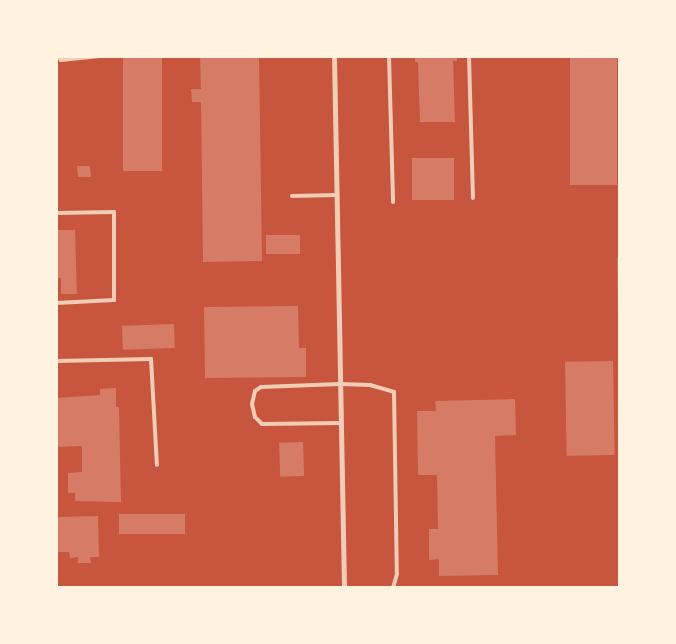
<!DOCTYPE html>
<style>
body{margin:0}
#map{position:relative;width:676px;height:644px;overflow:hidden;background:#c8553d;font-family:"Crimson Pro",serif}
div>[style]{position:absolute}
.building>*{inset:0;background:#d67c66;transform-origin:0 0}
.service>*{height:4px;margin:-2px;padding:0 2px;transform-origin:2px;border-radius:2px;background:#f1ccb7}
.minor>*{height:5px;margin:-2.5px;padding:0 2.5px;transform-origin:2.5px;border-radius:2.5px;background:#f1ccb7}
span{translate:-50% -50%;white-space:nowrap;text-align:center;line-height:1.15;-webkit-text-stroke:4.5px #fff3e0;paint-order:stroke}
.frame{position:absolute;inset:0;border:58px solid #fff3e0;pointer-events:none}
</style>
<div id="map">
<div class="building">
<div style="left:123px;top:56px;width:39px;height:115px"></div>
<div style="clip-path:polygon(200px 56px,259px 56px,262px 261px,203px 262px,201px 102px,192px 102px,191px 89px,201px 89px)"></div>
<div style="clip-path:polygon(415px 56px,457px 56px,457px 61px,453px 61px,455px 122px,420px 122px,418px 62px,415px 62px)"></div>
<div style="left:570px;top:56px;width:47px;height:129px"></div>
<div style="left:454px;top:158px;width:42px;height:42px;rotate:90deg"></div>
<div style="clip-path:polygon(77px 166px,90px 166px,91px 177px,78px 177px)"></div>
<div style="clip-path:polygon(56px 230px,75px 230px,77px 294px,61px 294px,61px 278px,56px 278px)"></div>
<div style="left:266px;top:235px;width:34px;height:19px"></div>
<div style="clip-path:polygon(617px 258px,620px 258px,620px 320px,618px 320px)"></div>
<div style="clip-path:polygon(298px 306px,299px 348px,306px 348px,306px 377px,205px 378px,204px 307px)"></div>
<div style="left:174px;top:324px;width:24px;height:52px;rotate:88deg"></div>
<div style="left:613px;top:361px;width:94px;height:48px;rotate:89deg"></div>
<div style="clip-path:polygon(116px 388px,116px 407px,119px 407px,121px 502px,75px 501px,75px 493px,68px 493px,68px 473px,82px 472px,82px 446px,56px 447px,56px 398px,100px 395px,100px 389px)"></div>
<div style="clip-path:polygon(515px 399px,516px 435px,495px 436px,498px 575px,439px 576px,439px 559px,429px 560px,429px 529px,438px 529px,437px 475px,418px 475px,417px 411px,436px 411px,435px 401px)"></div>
<div style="left:303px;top:442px;width:34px;height:24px;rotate:88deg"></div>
<div style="left:185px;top:514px;width:20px;height:66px;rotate:90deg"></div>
<div style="clip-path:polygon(98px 516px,99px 557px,90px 557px,91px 563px,78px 563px,78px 557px,70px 558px,69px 552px,56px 552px,56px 517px)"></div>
</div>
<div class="service">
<div style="left:58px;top:56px;width:5px;rotate:53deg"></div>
<div style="left:61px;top:60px;width:39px;rotate:-6deg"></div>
<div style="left:389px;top:56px;width:146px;rotate:88.4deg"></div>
<div style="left:469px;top:56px;width:142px;rotate:88.4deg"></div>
<div style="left:292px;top:196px;width:44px;rotate:-1.3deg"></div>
<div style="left:56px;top:213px;width:58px;rotate:-1deg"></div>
<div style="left:114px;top:212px;width:88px;rotate:90deg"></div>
<div style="left:114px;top:300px;width:58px;rotate:177deg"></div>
<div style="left:56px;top:361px;width:95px;rotate:-1.2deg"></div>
<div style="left:151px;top:359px;width:106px;rotate:86.8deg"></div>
<div style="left:341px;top:423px;width:79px;rotate:179.3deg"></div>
<div style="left:262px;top:424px;width:10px;rotate:-135deg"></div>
<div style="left:255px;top:417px;width:13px;rotate:-103deg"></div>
<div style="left:252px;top:404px;width:13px;rotate:-77deg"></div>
<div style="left:255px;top:391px;width:7px;rotate:-34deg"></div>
<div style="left:261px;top:387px;width:79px;rotate:-2.2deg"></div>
<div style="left:340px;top:384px;width:30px;rotate:2deg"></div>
<div style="left:370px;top:385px;width:25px;rotate:16deg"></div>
<div style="left:394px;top:392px;width:182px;rotate:89.1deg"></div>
<div style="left:397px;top:574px;width:15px;rotate:106deg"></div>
</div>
<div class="minor">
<div style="left:334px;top:56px;width:532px;rotate:88.92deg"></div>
</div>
<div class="frame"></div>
</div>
